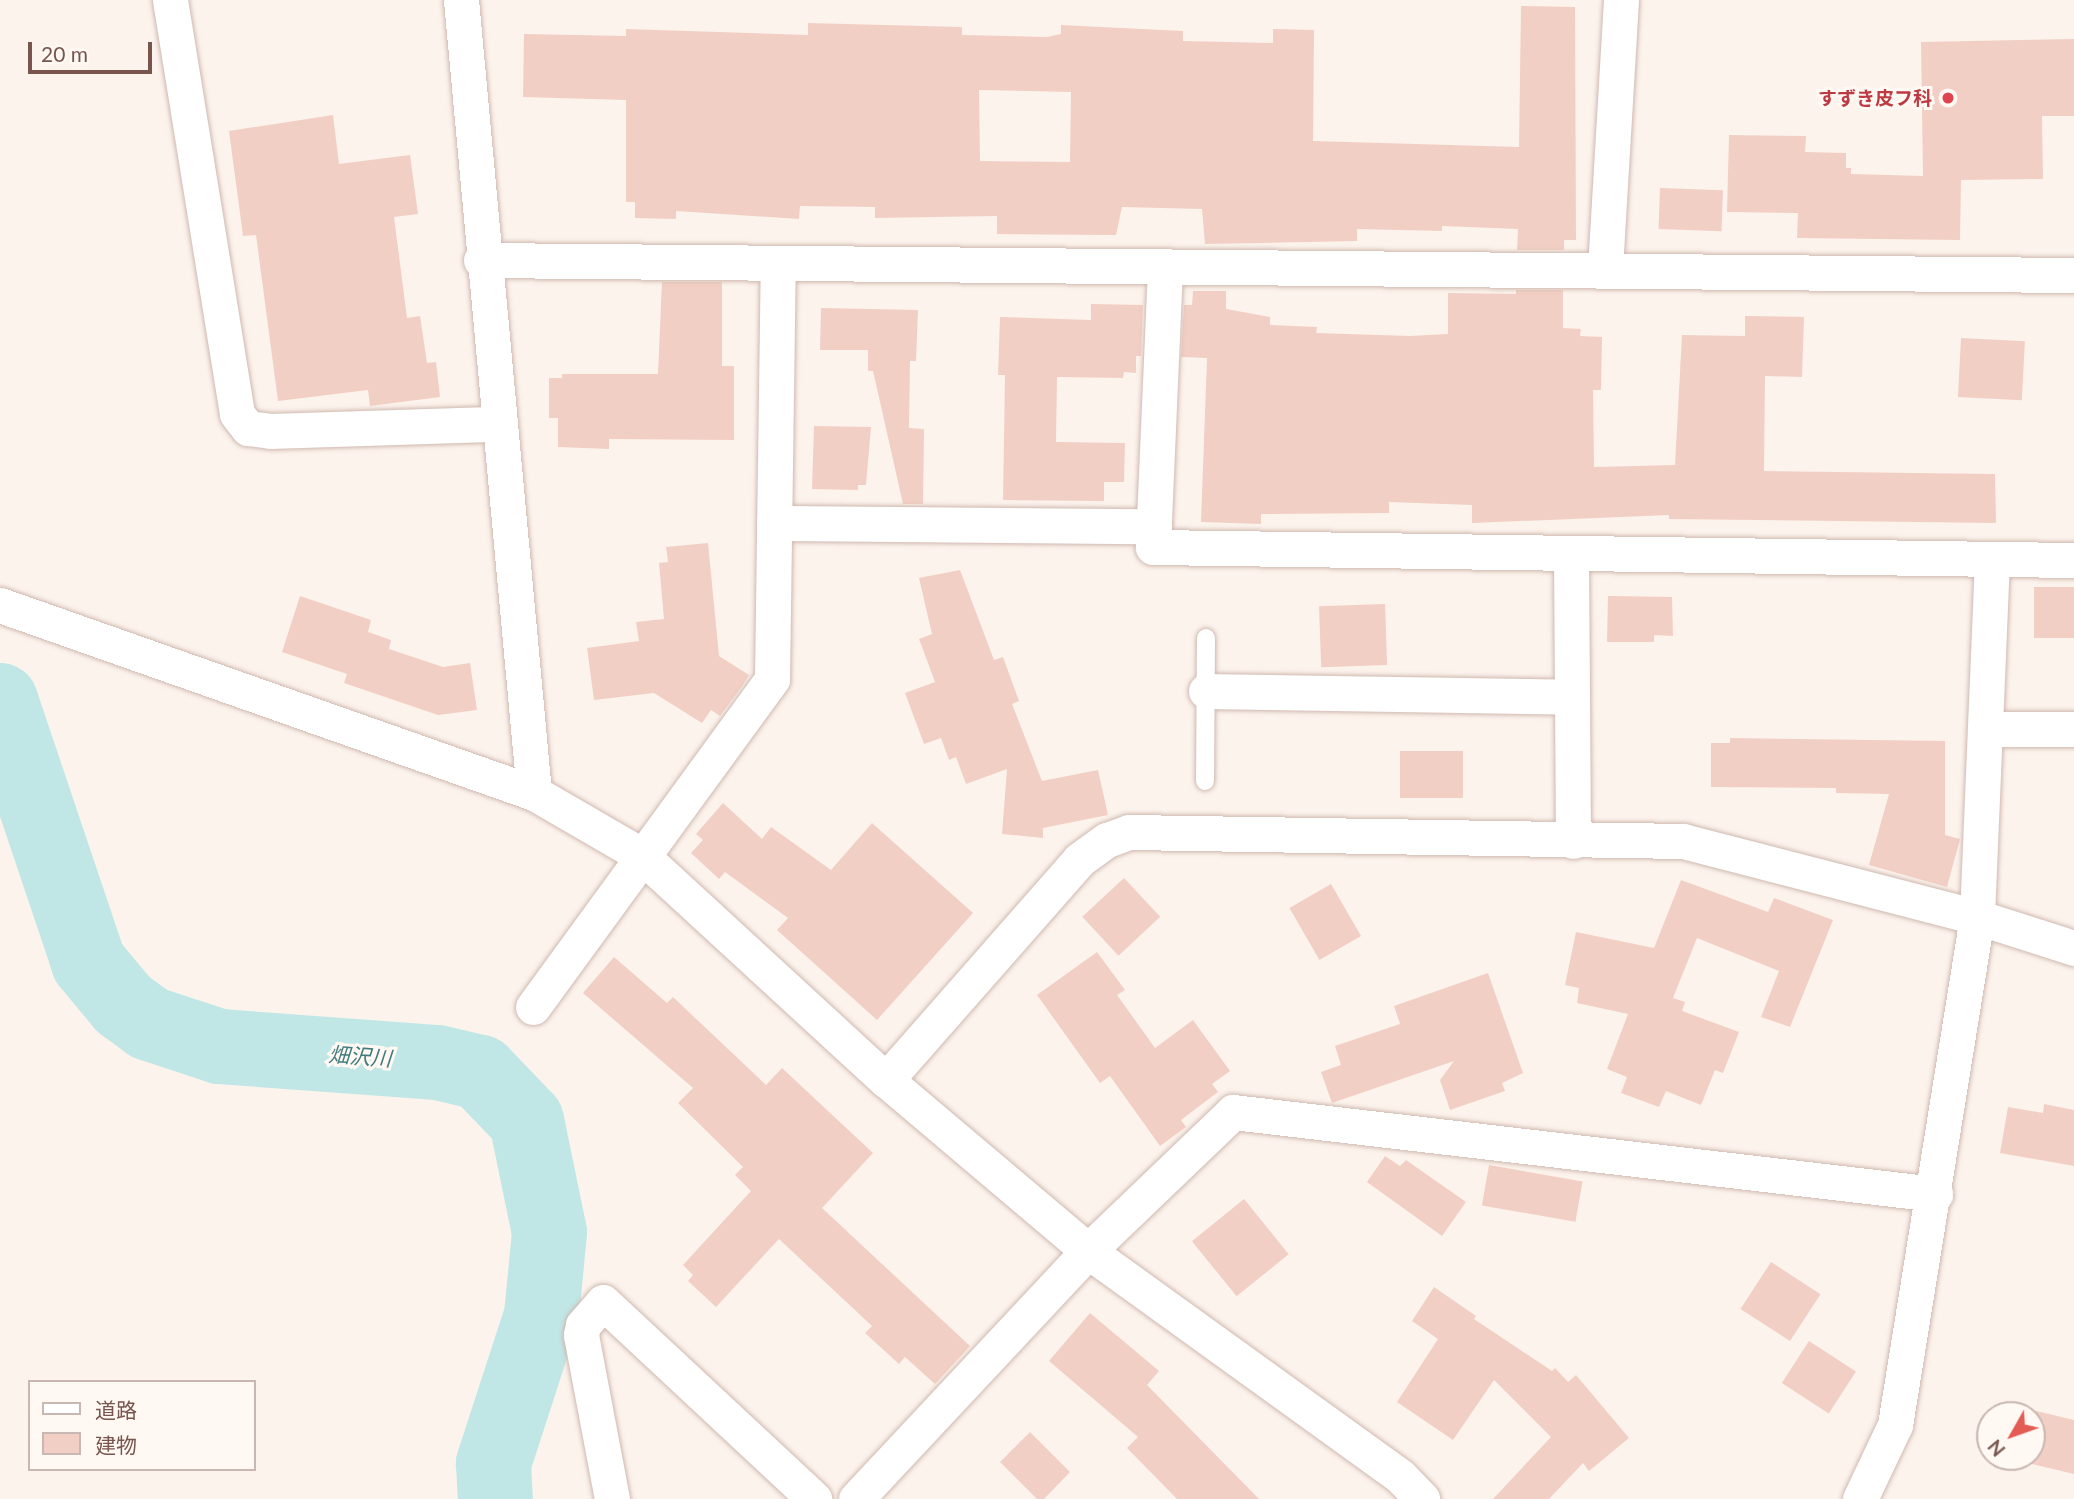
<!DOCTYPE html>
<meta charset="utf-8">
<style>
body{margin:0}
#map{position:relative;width:2074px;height:1499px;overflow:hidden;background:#fcf3ec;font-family:Lato,"Noto Sans JP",sans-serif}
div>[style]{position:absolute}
.river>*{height:75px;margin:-37.5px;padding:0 37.5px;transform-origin:37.5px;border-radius:37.5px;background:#c0e7e6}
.building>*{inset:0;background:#f2cfc4;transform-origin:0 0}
.roads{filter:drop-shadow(0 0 2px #cfb9b0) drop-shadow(0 0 2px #cfb9b0)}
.lane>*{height:18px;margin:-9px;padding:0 9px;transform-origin:9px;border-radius:9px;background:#fff}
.street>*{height:35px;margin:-17.5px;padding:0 17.5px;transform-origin:17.5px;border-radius:17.5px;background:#fff}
.dots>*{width:19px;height:19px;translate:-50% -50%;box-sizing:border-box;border:4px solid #fff8f3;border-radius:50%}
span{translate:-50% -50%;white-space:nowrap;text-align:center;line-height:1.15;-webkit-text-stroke:6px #fff8f3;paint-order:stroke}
.health-label{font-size:19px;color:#be3a42;font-weight:700}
.right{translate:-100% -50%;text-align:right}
.water-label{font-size:21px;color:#417c7c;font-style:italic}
.legend{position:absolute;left:28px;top:1380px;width:228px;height:91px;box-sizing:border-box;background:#fff8f3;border:2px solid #c9b7b1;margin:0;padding:9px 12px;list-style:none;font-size:21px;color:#78564e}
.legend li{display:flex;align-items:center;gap:14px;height:35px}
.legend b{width:35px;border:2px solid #c9b7b1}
.north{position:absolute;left:1976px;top:1401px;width:70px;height:70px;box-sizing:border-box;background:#fff8f3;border:2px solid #c9b7b1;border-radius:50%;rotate:230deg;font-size:19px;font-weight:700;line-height:28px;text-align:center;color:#78564e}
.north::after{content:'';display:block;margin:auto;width:24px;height:32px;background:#e35d54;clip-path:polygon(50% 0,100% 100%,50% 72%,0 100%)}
.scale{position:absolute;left:28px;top:42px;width:124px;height:32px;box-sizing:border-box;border:4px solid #78564e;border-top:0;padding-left:9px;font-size:21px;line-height:24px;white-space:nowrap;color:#78564e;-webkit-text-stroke:5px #fff8f3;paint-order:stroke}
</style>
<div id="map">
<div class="river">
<div style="left:0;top:700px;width:276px;rotate:71.4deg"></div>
<div style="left:88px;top:962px;width:55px;rotate:50.2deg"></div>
<div style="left:123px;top:1004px;width:32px;rotate:36deg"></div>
<div style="left:149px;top:1023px;width:74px;rotate:18.2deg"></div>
<div style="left:219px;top:1046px;width:219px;rotate:4.2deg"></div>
<div style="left:437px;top:1062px;width:44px;rotate:13.1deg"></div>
<div style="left:480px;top:1072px;width:66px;rotate:46.2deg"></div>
<div style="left:526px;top:1120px;width:114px;rotate:78.4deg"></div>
<div style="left:549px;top:1232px;width:83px;rotate:95.5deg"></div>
<div style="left:541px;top:1315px;width:156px;rotate:108deg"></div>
<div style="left:493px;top:1463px;width:36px;rotate:87deg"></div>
</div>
<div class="building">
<div style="clip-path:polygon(evenodd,1521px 6px,1575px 7px,1576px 240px,1564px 240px,1564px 250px,1517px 250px,1518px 229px,1442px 226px,1442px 231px,1357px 229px,1357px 241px,1205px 244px,1202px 209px,1122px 207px,1116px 235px,997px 234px,997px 216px,875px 218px,875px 207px,800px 206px,799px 219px,676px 211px,676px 219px,635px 218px,635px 202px,626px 202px,626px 100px,523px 97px,524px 34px,626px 36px,626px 29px,808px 35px,808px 23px,962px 27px,962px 35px,1047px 37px,1061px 34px,1061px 25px,1183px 31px,1183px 41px,1273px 43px,1273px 29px,1314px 30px,1313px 141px,1519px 147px,1521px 6px,979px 90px,1071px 92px,1070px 162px,980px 161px,979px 90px)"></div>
<div style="clip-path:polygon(2074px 39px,2074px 116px,2042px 116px,2043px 179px,1961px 180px,1960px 240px,1797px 238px,1798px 213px,1727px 212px,1729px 135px,1806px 136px,1805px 152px,1846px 153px,1846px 168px,1851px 168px,1851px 174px,1923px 176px,1921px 42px)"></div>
<div style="clip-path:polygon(333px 115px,339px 164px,410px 155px,418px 214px,394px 217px,407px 318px,420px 316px,427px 363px,436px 362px,440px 397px,370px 406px,368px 390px,278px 401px,256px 235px,243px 236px,229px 131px)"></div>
<div style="left:1660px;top:188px;width:63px;height:41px;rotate:2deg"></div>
<div style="clip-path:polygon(662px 282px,722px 282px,722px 366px,734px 366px,734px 440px,609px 439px,609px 449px,558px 447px,558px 418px,549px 418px,549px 378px,562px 378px,562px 374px,658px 374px)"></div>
<div style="clip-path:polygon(1516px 290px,1563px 290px,1563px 328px,1581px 329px,1580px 336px,1602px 337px,1601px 390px,1593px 390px,1594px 467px,1675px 465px,1682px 335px,1745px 336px,1745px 316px,1804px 317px,1802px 377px,1765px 376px,1764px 471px,1995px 474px,1996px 523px,1669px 519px,1669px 515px,1472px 523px,1472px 505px,1389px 502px,1389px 513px,1261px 514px,1261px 524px,1201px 522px,1207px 358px,1181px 357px,1184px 305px,1192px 305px,1193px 291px,1226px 291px,1226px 309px,1270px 317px,1270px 325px,1317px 327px,1316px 333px,1410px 336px,1448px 334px,1448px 293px,1516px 294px)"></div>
<div style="clip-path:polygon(1091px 304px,1143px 305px,1141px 356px,1136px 356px,1136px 373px,1124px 372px,1123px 378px,1057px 377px,1056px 442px,1125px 443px,1124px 482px,1104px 482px,1104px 501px,1003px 500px,1005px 375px,998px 375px,1000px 317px,1091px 320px)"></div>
<div style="clip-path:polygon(821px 308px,918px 310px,916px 361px,910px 361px,909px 428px,924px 429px,923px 504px,903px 504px,873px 371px,868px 371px,868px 350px,820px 350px)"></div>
<div style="left:1961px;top:338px;width:64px;height:59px;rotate:3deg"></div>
<div style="clip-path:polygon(814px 426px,871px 427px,866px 485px,858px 485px,858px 490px,812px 489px)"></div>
<div style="clip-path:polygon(708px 543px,719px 656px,749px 675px,743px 685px,720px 716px,711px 710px,702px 723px,654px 693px,594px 700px,587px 648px,639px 641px,636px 622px,664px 619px,659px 563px,668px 562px,666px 547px)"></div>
<div style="clip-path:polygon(960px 570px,994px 660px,1003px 657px,1019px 701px,1012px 704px,1042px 781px,1098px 770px,1108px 815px,1043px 828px,1043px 838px,1002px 834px,1007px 769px,966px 784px,956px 757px,949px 760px,941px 738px,924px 744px,905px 693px,935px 682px,919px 639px,932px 634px,919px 578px)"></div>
<div style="left:2034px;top:587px;width:40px;height:51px"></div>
<div style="clip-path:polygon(300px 596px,371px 620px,368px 632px,391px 640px,389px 649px,443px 667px,470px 663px,477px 710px,438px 715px,344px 683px,347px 674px,282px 652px)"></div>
<div style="clip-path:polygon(1608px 596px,1672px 597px,1673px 636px,1654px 635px,1654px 642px,1607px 642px)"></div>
<div style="left:1385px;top:604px;width:61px;height:66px;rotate:88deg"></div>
<div style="clip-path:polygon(1730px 738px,1945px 741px,1945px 835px,1960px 839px,1947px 887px,1869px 865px,1889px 794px,1836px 793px,1836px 788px,1711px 787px,1711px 743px,1730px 743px)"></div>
<div style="left:1463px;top:751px;width:47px;height:63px;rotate:90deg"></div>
<div style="clip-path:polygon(723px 803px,762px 839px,771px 827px,831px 870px,872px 823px,973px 913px,877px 1020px,777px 930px,788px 918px,725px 872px,719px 879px,691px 853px,703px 840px,696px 834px)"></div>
<div style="left:1124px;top:878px;width:53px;height:57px;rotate:47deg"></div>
<div style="clip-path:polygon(1681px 880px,1768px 912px,1774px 898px,1833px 920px,1790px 1027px,1761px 1017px,1779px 971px,1697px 938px,1673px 998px,1685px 1002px,1682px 1011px,1739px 1032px,1723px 1073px,1715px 1070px,1701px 1105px,1666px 1091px,1659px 1107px,1621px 1093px,1627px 1077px,1607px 1069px,1628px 1014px,1577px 1003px,1579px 988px,1565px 985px,1576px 932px,1654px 948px)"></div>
<div style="left:1331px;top:884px;width:60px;height:48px;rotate:60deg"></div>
<div style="clip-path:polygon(1097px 952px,1125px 990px,1117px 995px,1155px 1048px,1193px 1020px,1230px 1071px,1212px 1084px,1218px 1092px,1181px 1120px,1186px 1127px,1160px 1146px,1110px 1076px,1100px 1083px,1037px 995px)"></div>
<div style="clip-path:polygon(614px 957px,667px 1003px,673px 997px,766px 1085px,782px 1068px,873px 1153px,822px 1208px,970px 1346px,935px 1384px,905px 1357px,899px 1364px,865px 1333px,872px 1326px,779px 1239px,716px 1307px,688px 1281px,693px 1275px,683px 1265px,751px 1191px,735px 1175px,743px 1167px,678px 1103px,693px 1088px,583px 993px)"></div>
<div style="clip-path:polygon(1488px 973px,1523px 1073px,1502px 1083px,1505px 1091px,1450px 1110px,1440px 1080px,1454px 1061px,1332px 1103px,1321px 1072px,1341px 1065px,1335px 1046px,1400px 1024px,1394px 1006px)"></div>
<div style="clip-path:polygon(2044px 1104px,2074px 1110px,2074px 1166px,2000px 1153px,2008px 1107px,2043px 1113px)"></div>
<div style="clip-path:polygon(1385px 1156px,1400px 1166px,1406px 1160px,1466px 1202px,1442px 1236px,1367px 1182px)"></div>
<div style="left:1489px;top:1165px;width:95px;height:41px;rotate:10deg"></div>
<div style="left:1244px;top:1199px;width:71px;height:67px;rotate:51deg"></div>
<div style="left:1771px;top:1262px;width:59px;height:56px;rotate:33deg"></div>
<div style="clip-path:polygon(1434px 1287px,1476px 1316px,1474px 1319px,1552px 1371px,1555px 1368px,1568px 1382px,1576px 1375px,1629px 1438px,1589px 1471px,1583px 1463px,1549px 1499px,1493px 1499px,1551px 1437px,1494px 1380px,1453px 1440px,1397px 1402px,1438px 1339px,1412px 1321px)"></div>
<div style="clip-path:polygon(1090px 1313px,1159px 1371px,1147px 1385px,1259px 1499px,1177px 1499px,1127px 1448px,1138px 1437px,1049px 1361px)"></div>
<div style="left:1809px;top:1341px;width:56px;height:50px;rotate:33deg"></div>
<div style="clip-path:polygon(2019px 1407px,2074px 1420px,2074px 1474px,2007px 1458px,2032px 1457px,2032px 1415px,2017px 1415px)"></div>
<div style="clip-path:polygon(1030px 1432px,1070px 1472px,1044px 1499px,1037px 1499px,1000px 1462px)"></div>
</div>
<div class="roads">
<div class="lane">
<div style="left:1205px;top:781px;width:143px;rotate:-89.6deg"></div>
</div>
<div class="street">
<div style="left:170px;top:0;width:419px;rotate:80.8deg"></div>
<div style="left:237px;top:414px;width:18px;rotate:52deg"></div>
<div style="left:248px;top:428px;width:23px;rotate:7deg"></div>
<div style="left:271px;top:431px;width:226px;rotate:-1.8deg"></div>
<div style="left:461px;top:0;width:796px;rotate:84.74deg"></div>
<div style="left:481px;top:260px;width:1593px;rotate:0.54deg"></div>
<div style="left:1165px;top:268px;width:279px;rotate:92.5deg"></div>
<div style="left:1153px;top:547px;width:921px;rotate:0.81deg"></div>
<div style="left:1605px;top:269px;width:269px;rotate:-86.6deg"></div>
<div style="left:774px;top:523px;width:380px;rotate:0.5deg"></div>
<div style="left:1571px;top:554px;width:287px;rotate:89.6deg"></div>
<div style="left:0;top:605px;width:566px;rotate:19.4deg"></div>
<div style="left:534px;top:793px;width:124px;rotate:30.1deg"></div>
<div style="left:641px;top:855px;width:333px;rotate:42.6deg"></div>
<div style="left:886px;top:1080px;width:265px;rotate:40.2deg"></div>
<div style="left:1088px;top:1251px;width:385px;rotate:35.8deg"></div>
<div style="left:1400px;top:1476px;width:32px;rotate:46deg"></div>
<div style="left:1206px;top:691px;width:366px;rotate:0.9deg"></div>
<div style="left:1985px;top:729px;width:89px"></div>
<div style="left:533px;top:1007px;width:406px;rotate:-53.9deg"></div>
<div style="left:772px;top:679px;width:415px;rotate:-89.2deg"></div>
<div style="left:886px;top:1080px;width:293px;rotate:-48.7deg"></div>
<div style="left:1079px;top:860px;width:34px;rotate:-36deg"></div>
<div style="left:1107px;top:840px;width:23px;rotate:-20deg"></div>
<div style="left:1129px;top:832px;width:554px;rotate:0.93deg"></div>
<div style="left:1683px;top:841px;width:304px;rotate:14.5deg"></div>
<div style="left:1977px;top:917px;width:102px;rotate:17.7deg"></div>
<div style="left:612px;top:1499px;width:167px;rotate:-100.7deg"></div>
<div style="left:581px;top:1335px;width:10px;rotate:-79deg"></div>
<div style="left:583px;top:1325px;width:30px;rotate:-49deg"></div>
<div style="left:603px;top:1302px;width:289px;rotate:43deg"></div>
<div style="left:856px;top:1499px;width:340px;rotate:-46.9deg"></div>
<div style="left:1088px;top:1251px;width:201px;rotate:-43.8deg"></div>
<div style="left:1233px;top:1112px;width:707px;rotate:6.66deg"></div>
<div style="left:1860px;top:1499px;width:82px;rotate:-64.7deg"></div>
<div style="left:1895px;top:1425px;width:515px;rotate:-80.83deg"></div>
<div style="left:1977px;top:917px;width:357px;rotate:-87.6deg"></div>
</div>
</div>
<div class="dots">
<div style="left:1948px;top:98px;background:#e0444e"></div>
</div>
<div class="health-label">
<span class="right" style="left:1932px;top:98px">すずき皮フ科</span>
</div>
<div class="water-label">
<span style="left:360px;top:1056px;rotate:4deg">畑沢川</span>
</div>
<ul class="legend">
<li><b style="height:9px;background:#fff"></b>道路</li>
<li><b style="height:19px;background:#f2cfc4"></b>建物</li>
</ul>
<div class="north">N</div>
<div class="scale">20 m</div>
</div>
